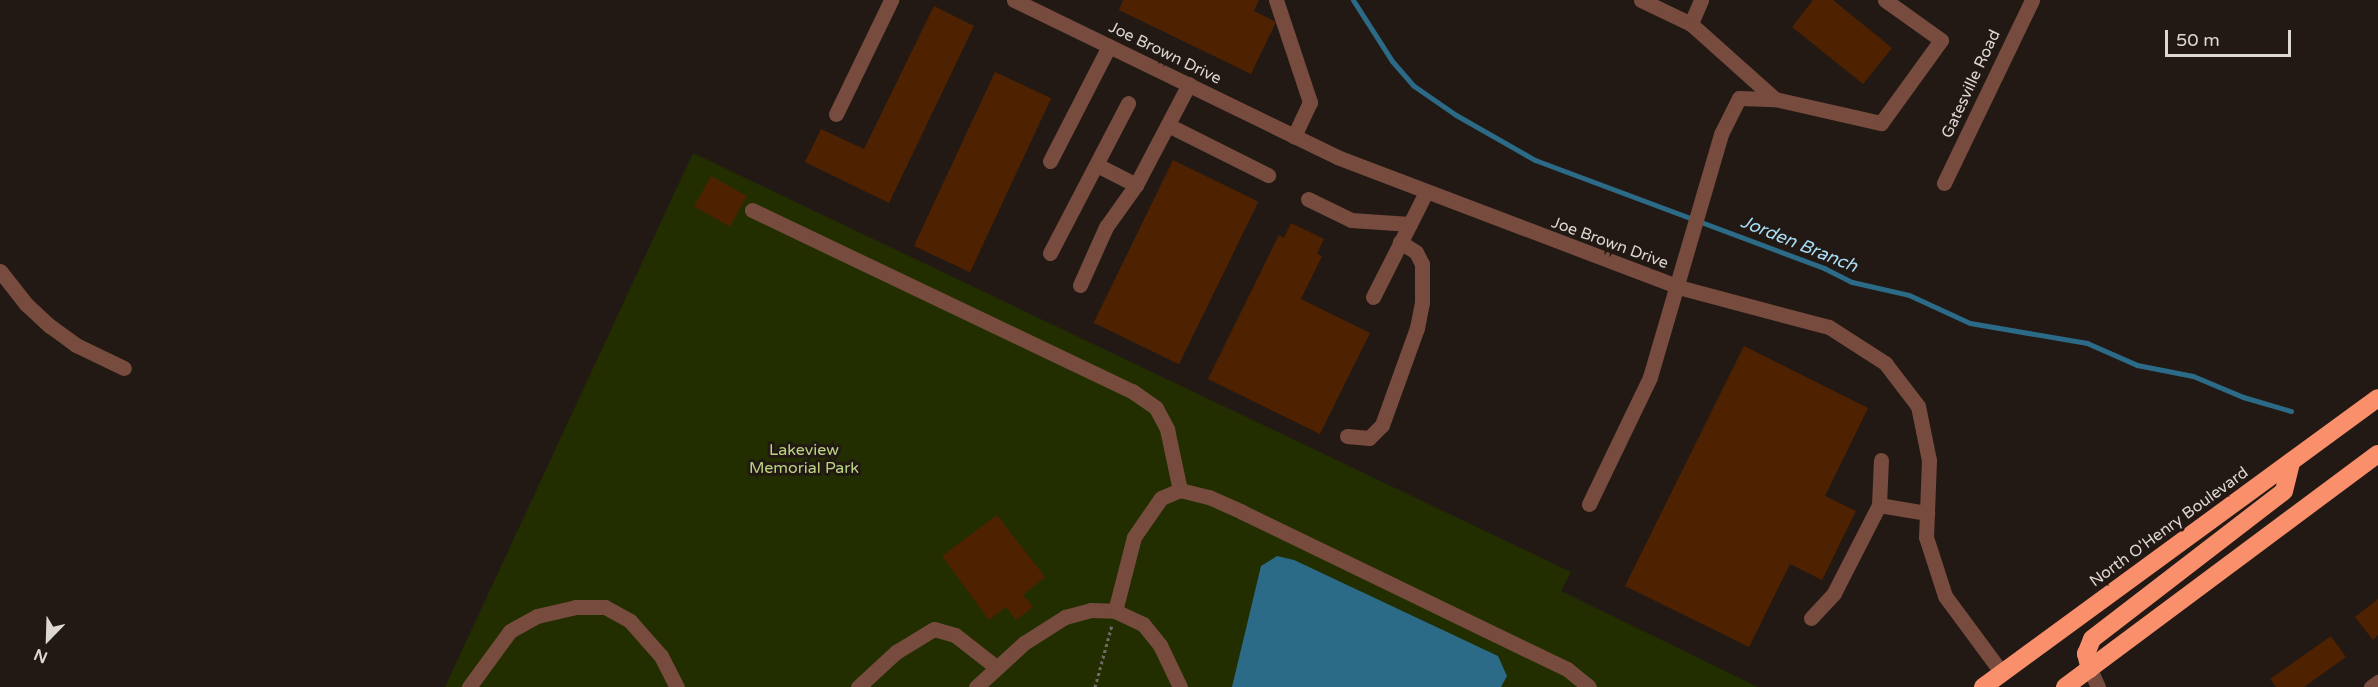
<!DOCTYPE html>
<style>
body{margin:0}
#map{position:relative;width:2378px;height:687px;overflow:hidden;background:#221914;font-family:"Varela Round",sans-serif}
div>[style]{position:absolute}
.green>*{inset:0;background:#222e00}
.water>*{inset:0;background:#2b6b88}
.stream>*{height:5px;margin:-2.5px;padding:0 2.5px;transform-origin:2.5px;border-radius:2.5px;background:#2b6b88}
.building>*{inset:0;background:#4e2201;transform-origin:0 0}
.path>*{height:3px;margin-top:-1.5px;transform-origin:0;background:repeating-linear-gradient(90deg,#726a66 0 3px,transparent 0 6px)}
.minor>*{height:15px;margin:-7.5px;padding:0 7.5px;transform-origin:7.5px;border-radius:7.5px;background:#774c3e}
.highway>*{height:18px;margin:-9px;padding:0 9px;transform-origin:9px;border-radius:9px;background:#f98f6b}
span{translate:-50% -50%;white-space:nowrap;text-align:center;line-height:1.15;-webkit-text-stroke:6px #221914;paint-order:stroke}
.street-label{font-size:16px;color:#ddd7d4}
.park-label{font-size:16px;color:#bbd483}
.water-label{font-size:18px;color:#a9def8;font-style:italic}
.north{position:absolute;left:18px;top:609px;width:60px;height:60px;-webkit-text-stroke:4px #221914;paint-order:stroke;rotate:203deg;font-size:16px;font-weight:700;line-height:24px;text-align:center;color:#ddd7d4}
.north::after{content:'';display:block;margin:auto;width:21px;height:27px;background:#ddd7d4;clip-path:polygon(50% 0,100% 100%,50% 72%,0 100%)}
.scale{position:absolute;left:2165px;top:30px;width:126px;height:27px;box-sizing:border-box;border:3px solid #ddd7d4;border-top:0;padding-left:8px;font-size:18px;line-height:21px;white-space:nowrap;color:#ddd7d4;-webkit-text-stroke:4px #221914;paint-order:stroke}
</style>
<div id="map">
<div class="green">
<div style="clip-path:polygon(693px 153px,1571px 572px,1561px 591px,1758px 687px,445px 687px)"></div>
</div>
<div class="water">
<div style="clip-path:polygon(1277px 556px,1294px 560px,1498px 656px,1507px 676px,1501px 687px,1232px 687px,1261px 566px)"></div>
</div>
<div class="stream">
<div style="left:1353px;top:0;width:72px;rotate:57.4deg"></div>
<div style="left:1392px;top:61px;width:33px;rotate:49deg"></div>
<div style="left:1414px;top:86px;width:51px;rotate:34.6deg"></div>
<div style="left:1456px;top:115px;width:91px;rotate:29.7deg"></div>
<div style="left:1535px;top:160px;width:309px;rotate:20.5deg"></div>
<div style="left:1824px;top:268px;width:31px;rotate:27deg"></div>
<div style="left:1852px;top:282px;width:58px;rotate:12.8deg"></div>
<div style="left:1909px;top:295px;width:67px;rotate:24.7deg"></div>
<div style="left:1970px;top:323px;width:119px;rotate:9.7deg"></div>
<div style="left:2087px;top:343px;width:55px;rotate:23.7deg"></div>
<div style="left:2137px;top:365px;width:57px;rotate:11.1deg"></div>
<div style="left:2193px;top:376px;width:54px;rotate:22.8deg"></div>
<div style="left:2243px;top:397px;width:50px;rotate:16.3deg"></div>
</div>
<div class="building">
<div style="clip-path:polygon(1123px 0,1259px 0,1254px 11px,1276px 22px,1251px 74px,1119px 10px)"></div>
<div style="clip-path:polygon(1813px 0,1833px 0,1892px 48px,1863px 84px,1792px 27px)"></div>
<div style="clip-path:polygon(934px 6px,974px 26px,889px 203px,805px 162px,821px 129px,864px 149px)"></div>
<div style="left:995px;top:72px;width:62px;height:192px;rotate:25deg"></div>
<div style="left:1173px;top:160px;width:95px;height:181px;rotate:26deg"></div>
<div style="left:711px;top:176px;width:41px;height:35px;rotate:29deg"></div>
<div style="clip-path:polygon(1291px 223px,1324px 239px,1317px 254px,1322px 256px,1301px 299px,1370px 333px,1320px 434px,1208px 379px,1279px 235px,1284px 238px)"></div>
<div style="clip-path:polygon(1744px 346px,1868px 408px,1825px 496px,1856px 511px,1822px 580px,1790px 564px,1749px 647px,1625px 586px)"></div>
<div style="clip-path:polygon(997px 515px,1045px 577px,1023px 595px,1033px 607px,1016px 620px,1006px 607px,989px 620px,942px 556px)"></div>
<div style="clip-path:polygon(2378px 599px,2378px 635px,2373px 640px,2355px 617px)"></div>
<div style="clip-path:polygon(2331px 636px,2346px 657px,2304px 687px,2276px 687px,2270px 679px)"></div>
</div>
<div class="path">
<div style="left:1095px;top:687px;width:64px;rotate:-74.7deg"></div>
</div>
<div class="minor">
<div style="left:1014px;top:0;width:359px;rotate:25.9deg"></div>
<div style="left:1337px;top:157px;width:369px;rotate:20.8deg"></div>
<div style="left:1682px;top:288px;width:152px;rotate:14.9deg"></div>
<div style="left:1829px;top:327px;width:67px;rotate:32.7deg"></div>
<div style="left:1885px;top:363px;width:54px;rotate:52.5deg"></div>
<div style="left:1918px;top:406px;width:55px;rotate:78.5deg"></div>
<div style="left:1929px;top:460px;width:77px;rotate:92.2deg"></div>
<div style="left:1926px;top:537px;width:62px;rotate:72.1deg"></div>
<div style="left:1945px;top:596px;width:96px;rotate:53.5deg"></div>
<div style="left:1276px;top:0;width:108px;rotate:71.6deg"></div>
<div style="left:1310px;top:102px;width:38px;rotate:115deg"></div>
<div style="left:1641px;top:0;width:55px;rotate:25.6deg"></div>
<div style="left:1701px;top:0;width:26px;rotate:113deg"></div>
<div style="left:1691px;top:24px;width:113px;rotate:41.8deg"></div>
<div style="left:836px;top:114px;width:127px;rotate:-64.2deg"></div>
<div style="left:1168px;top:125px;width:112px;rotate:26.6deg"></div>
<div style="left:1050px;top:161px;width:129px;rotate:-62.8deg"></div>
<div style="left:1097px;top:165px;width:44px;rotate:27.1deg"></div>
<div style="left:1944px;top:183px;width:203px;rotate:-64.3deg"></div>
<div style="left:1308px;top:199px;width:48px;rotate:26deg"></div>
<div style="left:1351px;top:220px;width:59px;rotate:3.9deg"></div>
<div style="left:752px;top:210px;width:421px;rotate:25.5deg"></div>
<div style="left:1132px;top:391px;width:29px;rotate:35deg"></div>
<div style="left:1156px;top:408px;width:24px;rotate:62deg"></div>
<div style="left:1167px;top:429px;width:62px;rotate:78deg"></div>
<div style="left:1050px;top:253px;width:169px;rotate:-62.5deg"></div>
<div style="left:0;top:271px;width:42px;rotate:51.8deg"></div>
<div style="left:26px;top:304px;width:33px;rotate:43deg"></div>
<div style="left:50px;top:326px;width:32px;rotate:36deg"></div>
<div style="left:76px;top:345px;width:53px;rotate:25.6deg"></div>
<div style="left:1080px;top:285px;width:64px;rotate:-65.9deg"></div>
<div style="left:1106px;top:227px;width:52px;rotate:-54.5deg"></div>
<div style="left:1136px;top:185px;width:114px;rotate:-62.3deg"></div>
<div style="left:1373px;top:297px;width:118px;rotate:-63.2deg"></div>
<div style="left:1347px;top:436px;width:22px;rotate:5deg"></div>
<div style="left:1369px;top:438px;width:18px;rotate:-45deg"></div>
<div style="left:1382px;top:425px;width:103px;rotate:-70.2deg"></div>
<div style="left:1417px;top:328px;width:26px;rotate:-79deg"></div>
<div style="left:1422px;top:302px;width:38px;rotate:-90deg"></div>
<div style="left:1422px;top:264px;width:13px;rotate:-117deg"></div>
<div style="left:1416px;top:252px;width:19px;rotate:-148deg"></div>
<div style="left:1589px;top:504px;width:141px;rotate:-64.3deg"></div>
<div style="left:1650px;top:377px;width:253px;rotate:-73.7deg"></div>
<div style="left:1721px;top:134px;width:40px;rotate:-63.4deg"></div>
<div style="left:1739px;top:98px;width:36px;rotate:2deg"></div>
<div style="left:1775px;top:99px;width:109px;rotate:12.8deg"></div>
<div style="left:1881px;top:123px;width:102px;rotate:-54.1deg"></div>
<div style="left:1941px;top:40px;width:69px;rotate:-144.5deg"></div>
<div style="left:1879px;top:505px;width:45px;rotate:-87.5deg"></div>
<div style="left:1115px;top:611px;width:31px;rotate:25deg"></div>
<div style="left:1143px;top:624px;width:27px;rotate:51deg"></div>
<div style="left:1160px;top:645px;width:47px;rotate:64.5deg"></div>
<div style="left:1811px;top:618px;width:34px;rotate:-47deg"></div>
<div style="left:1834px;top:593px;width:99px;rotate:-62.9deg"></div>
<div style="left:1879px;top:505px;width:49px;rotate:9.5deg"></div>
<div style="left:2090px;top:669px;width:20px;rotate:66deg"></div>
<div style="left:469px;top:687px;width:69px;rotate:-53.8deg"></div>
<div style="left:510px;top:631px;width:31px;rotate:-29deg"></div>
<div style="left:537px;top:616px;width:39px;rotate:-13deg"></div>
<div style="left:575px;top:607px;width:30px"></div>
<div style="left:605px;top:607px;width:29px;rotate:29deg"></div>
<div style="left:630px;top:621px;width:47px;rotate:48.5deg"></div>
<div style="left:661px;top:656px;width:35px;rotate:63deg"></div>
<div style="left:858px;top:687px;width:52px;rotate:-42.6deg"></div>
<div style="left:896px;top:652px;width:44px;rotate:-31.2deg"></div>
<div style="left:934px;top:629px;width:22px;rotate:16deg"></div>
<div style="left:955px;top:635px;width:52px;rotate:38deg"></div>
<div style="left:976px;top:687px;width:65px;rotate:-42.5deg"></div>
<div style="left:1024px;top:643px;width:49px;rotate:-32.4deg"></div>
<div style="left:1065px;top:617px;width:27px;rotate:-15deg"></div>
<div style="left:1091px;top:610px;width:24px;rotate:2deg"></div>
<div style="left:1115px;top:611px;width:76px;rotate:-75.6deg"></div>
<div style="left:1134px;top:537px;width:47px;rotate:-55.3deg"></div>
<div style="left:1161px;top:498px;width:21px;rotate:-23deg"></div>
<div style="left:1180px;top:490px;width:30px;rotate:14deg"></div>
<div style="left:1209px;top:497px;width:36px;rotate:24deg"></div>
<div style="left:1242px;top:512px;width:361px;rotate:25.8deg"></div>
<div style="left:1567px;top:669px;width:28px;rotate:39deg"></div>
<div style="left:2371px;top:687px;width:9px;rotate:-36deg"></div>
</div>
<div class="highway">
<div style="left:2090px;top:669px;width:16px;rotate:-105deg"></div>
<div style="left:2086px;top:654px;width:16px;rotate:-68deg"></div>
<div style="left:2092px;top:639px;width:242px;rotate:-37.6deg"></div>
<div style="left:2284px;top:491px;width:30px;rotate:-76deg"></div>
<div style="left:1983px;top:687px;width:489px;rotate:-36.2deg"></div>
<div style="left:2065px;top:687px;width:390px;rotate:-36.7deg"></div>
</div>
<div class="street-label">
<span style="left:1165px;top:53px;rotate:26deg">Joe Brown Drive</span>
<span style="left:1971px;top:84px;rotate:-65deg">Gatesville Road</span>
<span style="left:1610px;top:243px;rotate:20deg">Joe Brown Drive</span>
<span style="left:2169px;top:527px;rotate:-36deg">North O'Henry Boulevard</span>
</div>
<div class="park-label">
<span style="left:804px;top:459px">Lakeview<br>Memorial Park</span>
</div>
<div class="water-label">
<span style="left:1799px;top:244px;rotate:22deg">Jorden Branch</span>
</div>
<div class="north">N</div>
<div class="scale">50 m</div>
</div>
